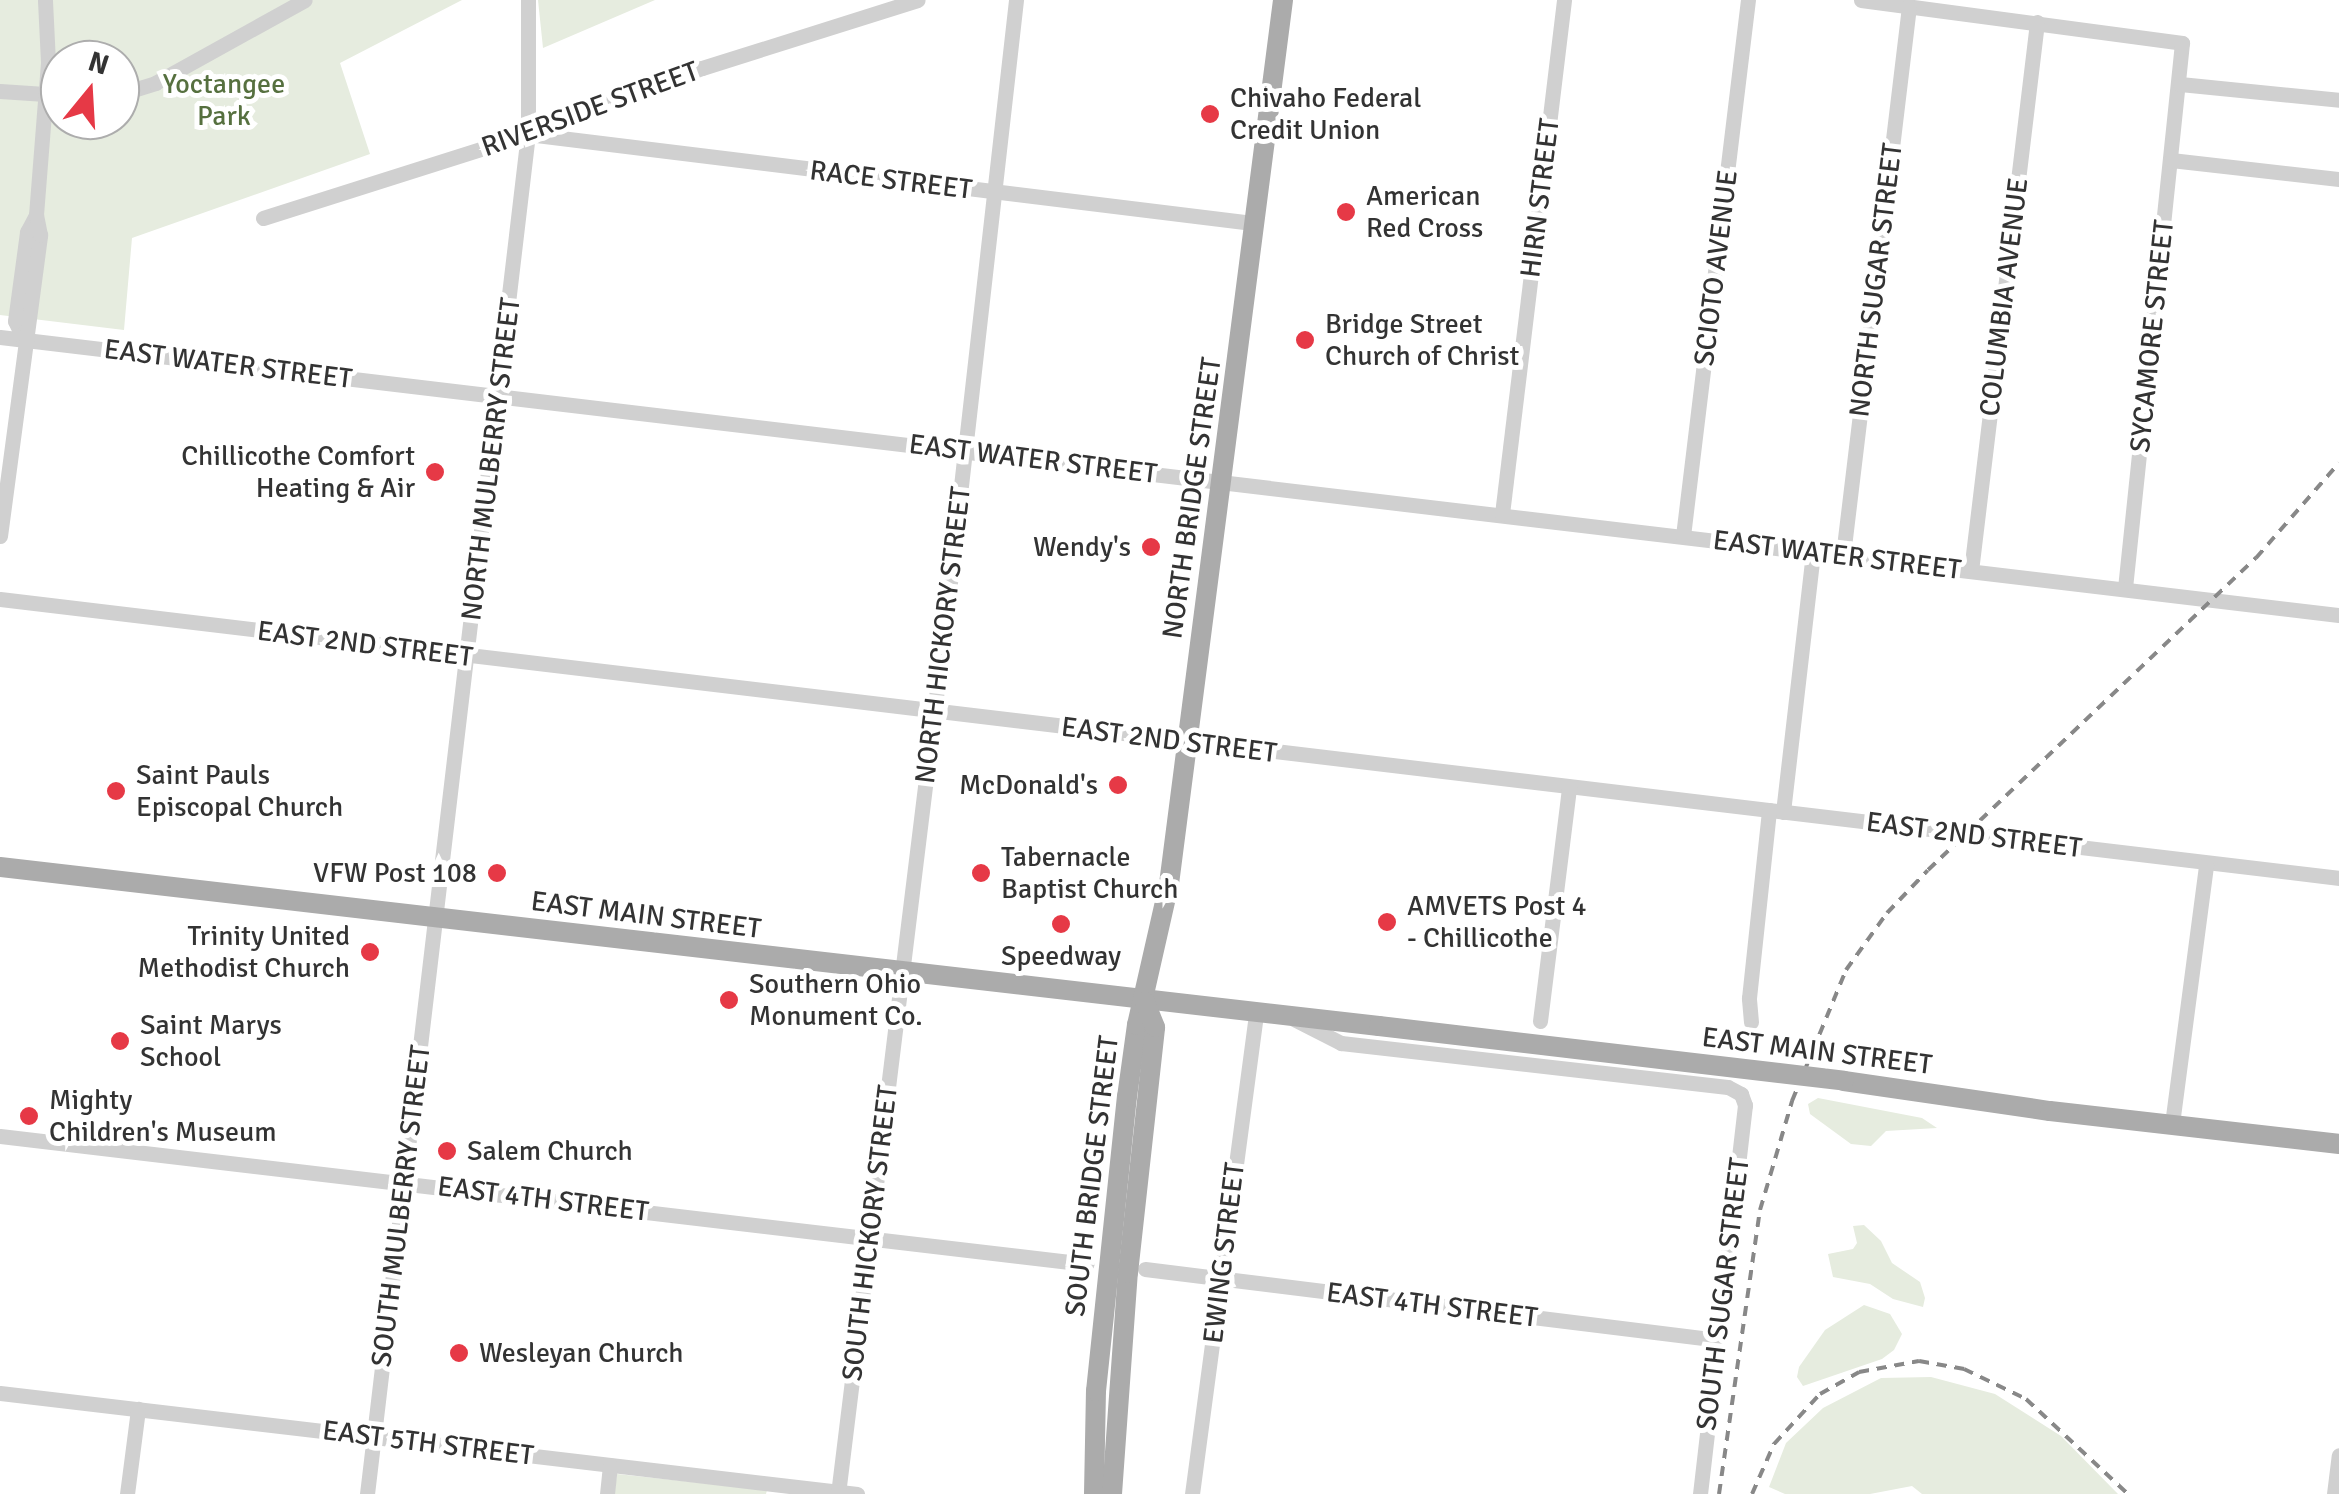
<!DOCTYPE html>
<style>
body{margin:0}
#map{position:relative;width:2339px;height:1494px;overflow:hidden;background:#fff;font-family:Signika,sans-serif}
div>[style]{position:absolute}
.green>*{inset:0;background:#e6ecdf}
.minor>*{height:15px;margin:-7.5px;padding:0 7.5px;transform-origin:7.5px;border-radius:7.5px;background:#d0d0d0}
.major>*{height:20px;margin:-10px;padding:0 10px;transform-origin:10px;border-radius:10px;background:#ababab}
.rail>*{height:4px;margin-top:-2px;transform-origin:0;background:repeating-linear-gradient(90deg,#888 0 10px,transparent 0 18px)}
.major-bridge>*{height:20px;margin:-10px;padding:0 10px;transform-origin:10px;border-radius:10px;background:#ababab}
.dots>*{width:28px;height:28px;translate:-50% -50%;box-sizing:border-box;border:5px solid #fff;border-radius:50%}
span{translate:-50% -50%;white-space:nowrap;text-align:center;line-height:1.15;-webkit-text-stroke:10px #fff;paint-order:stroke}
.park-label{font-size:28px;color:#56703f}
.poi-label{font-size:28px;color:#333}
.left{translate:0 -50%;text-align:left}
.right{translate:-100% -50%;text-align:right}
.street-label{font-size:28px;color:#333}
.north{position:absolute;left:40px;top:40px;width:100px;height:100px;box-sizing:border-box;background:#fff;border:2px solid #adadad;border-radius:50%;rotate:18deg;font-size:28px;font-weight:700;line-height:40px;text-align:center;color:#333}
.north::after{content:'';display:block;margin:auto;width:35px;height:45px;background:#e63946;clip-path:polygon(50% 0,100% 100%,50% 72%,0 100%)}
</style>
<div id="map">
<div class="green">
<div style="clip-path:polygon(evenodd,0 0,462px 0,340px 63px,370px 154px,132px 238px,124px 330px,0 315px,0 0,60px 60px,120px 60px,120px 120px,60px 120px,60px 60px)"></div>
<div style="clip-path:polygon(538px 0,655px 0,543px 48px)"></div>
<div style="clip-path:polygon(1818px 1098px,1922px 1118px,1937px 1128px,1886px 1131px,1871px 1146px,1851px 1144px,1810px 1114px,1808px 1104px)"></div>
<div style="clip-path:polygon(1864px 1225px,1881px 1241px,1892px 1263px,1920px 1282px,1925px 1298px,1923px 1307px,1893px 1299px,1870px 1284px,1833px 1277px,1828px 1254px,1853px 1249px,1857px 1243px,1853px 1226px)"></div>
<div style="clip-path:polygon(1864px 1305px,1890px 1314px,1902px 1334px,1894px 1350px,1882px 1359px,1803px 1386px,1797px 1377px,1799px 1367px,1825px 1330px)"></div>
<div style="clip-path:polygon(1931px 1377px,1995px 1394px,2061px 1436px,2118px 1494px,1922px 1494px,1912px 1486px,1870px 1494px,1785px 1494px,1769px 1487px,1786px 1443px,1823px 1408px,1881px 1378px)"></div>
<div style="clip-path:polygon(617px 1474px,767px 1490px,766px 1494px,614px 1494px)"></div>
</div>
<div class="minor">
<div style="left:1861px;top:0;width:324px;rotate:7.6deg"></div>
<div style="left:2182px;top:43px;width:548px;rotate:95.97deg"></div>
<div style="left:2180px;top:84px;width:160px;rotate:5.7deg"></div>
<div style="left:0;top:91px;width:60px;rotate:3.8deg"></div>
<div style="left:120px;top:94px;width:37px;rotate:-17deg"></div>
<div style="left:155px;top:83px;width:171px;rotate:-29deg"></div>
<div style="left:528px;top:134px;width:730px;rotate:7deg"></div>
<div style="left:2171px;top:160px;width:169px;rotate:6.5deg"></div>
<div style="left:263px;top:218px;width:278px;rotate:-17.6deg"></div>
<div style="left:528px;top:134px;width:186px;rotate:-20.8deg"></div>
<div style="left:702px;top:68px;width:226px;rotate:-17.5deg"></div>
<div style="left:0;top:337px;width:2355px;rotate:6.78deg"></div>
<div style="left:24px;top:340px;width:21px;rotate:-115deg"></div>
<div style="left:15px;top:321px;width:90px;rotate:-82.3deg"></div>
<div style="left:27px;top:232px;width:19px;rotate:-62deg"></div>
<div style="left:1502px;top:514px;width:518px;rotate:-83.12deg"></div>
<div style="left:0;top:536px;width:304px;rotate:-82.4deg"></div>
<div style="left:40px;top:235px;width:20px;rotate:-101deg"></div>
<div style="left:36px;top:215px;width:153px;rotate:-85.5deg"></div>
<div style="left:48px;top:62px;width:62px;rotate:-92.8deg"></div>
<div style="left:1683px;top:536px;width:540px;rotate:-83.09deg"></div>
<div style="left:1843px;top:555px;width:553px;rotate:-83.14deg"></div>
<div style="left:1971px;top:571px;width:553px;rotate:-83.14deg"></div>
<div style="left:0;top:599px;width:2356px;rotate:6.8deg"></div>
<div style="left:1783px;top:812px;width:262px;rotate:-83.4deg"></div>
<div style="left:1294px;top:1019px;width:53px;rotate:27.1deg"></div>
<div style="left:1341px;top:1043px;width:389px;rotate:6.5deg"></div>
<div style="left:1728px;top:1087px;width:15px;rotate:28deg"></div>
<div style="left:1741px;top:1094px;width:12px;rotate:70deg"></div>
<div style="left:1745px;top:1105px;width:392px;rotate:96.6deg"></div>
<div style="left:1540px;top:1021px;width:236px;rotate:-82.9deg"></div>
<div style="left:1751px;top:1022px;width:24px;rotate:-95deg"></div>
<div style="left:1749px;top:998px;width:189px;rotate:-83.9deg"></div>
<div style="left:2172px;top:1124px;width:262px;rotate:-82.5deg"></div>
<div style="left:0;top:1136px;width:1094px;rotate:6.72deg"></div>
<div style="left:1145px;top:1269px;width:577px;rotate:7.06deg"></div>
<div style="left:0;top:1393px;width:863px;rotate:6.72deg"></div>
<div style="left:127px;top:1494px;width:86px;rotate:-82.6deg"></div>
<div style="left:367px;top:1494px;width:1369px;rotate:-83.25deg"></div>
<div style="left:528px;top:134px;width:134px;rotate:-90deg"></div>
<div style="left:607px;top:1494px;width:29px;rotate:-84deg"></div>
<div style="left:838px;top:1494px;width:918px;rotate:-82.99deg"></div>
<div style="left:950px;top:583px;width:587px;rotate:-83.54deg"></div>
<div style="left:1192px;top:1494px;width:486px;rotate:-82.4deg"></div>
<div style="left:2334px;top:1494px;width:39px;rotate:-83deg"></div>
</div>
<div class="major">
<div style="left:0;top:867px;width:1388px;rotate:6.58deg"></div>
<div style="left:1844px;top:1081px;width:208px;rotate:8.3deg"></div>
<div style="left:2050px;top:1111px;width:291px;rotate:6.5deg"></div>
<div style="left:1094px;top:1494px;width:103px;rotate:-88.9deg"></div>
<div style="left:1096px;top:1391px;width:296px;rotate:-84deg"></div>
<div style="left:1127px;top:1097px;width:73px;rotate:-82.1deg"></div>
<div style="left:1137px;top:1025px;width:145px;rotate:-77.2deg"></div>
<div style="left:1169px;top:884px;width:891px;rotate:-82.65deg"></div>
<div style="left:1112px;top:1494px;width:222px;rotate:-85.9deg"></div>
<div style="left:1128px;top:1273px;width:247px;rotate:-83.7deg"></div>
<div style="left:1155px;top:1027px;width:27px;rotate:-112deg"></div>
</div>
<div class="rail">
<div style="left:1719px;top:1494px;width:287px;rotate:-81.8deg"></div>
<div style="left:1760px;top:1210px;width:114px;rotate:-73.6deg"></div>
<div style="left:1792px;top:1101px;width:142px;rotate:-67.6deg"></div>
<div style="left:1846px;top:970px;width:70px;rotate:-54.3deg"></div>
<div style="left:1887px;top:913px;width:59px;rotate:-46.4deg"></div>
<div style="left:1928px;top:870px;width:453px;rotate:-43.6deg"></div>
<div style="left:2256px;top:558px;width:126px;rotate:-48.9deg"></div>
<div style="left:1752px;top:1494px;width:55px;rotate:-66.3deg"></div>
<div style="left:1774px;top:1444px;width:68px;rotate:-47.4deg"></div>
<div style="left:1820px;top:1394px;width:45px;rotate:-29.4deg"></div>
<div style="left:1859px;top:1372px;width:61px;rotate:-10.4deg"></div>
<div style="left:1919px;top:1361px;width:46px;rotate:10.1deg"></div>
<div style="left:1964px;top:1369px;width:69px;rotate:25.8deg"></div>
<div style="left:2026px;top:1399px;width:139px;rotate:43deg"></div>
</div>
<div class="major-bridge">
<div style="left:1379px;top:1026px;width:468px;rotate:6.7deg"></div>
</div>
<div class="dots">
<div style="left:1210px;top:114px;background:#e63946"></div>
<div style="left:1346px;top:212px;background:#e63946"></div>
<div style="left:1305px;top:340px;background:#e63946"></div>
<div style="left:435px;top:472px;background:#e63946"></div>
<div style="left:1151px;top:547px;background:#e63946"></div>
<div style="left:1118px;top:785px;background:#e63946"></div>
<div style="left:116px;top:791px;background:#e63946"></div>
<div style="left:497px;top:873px;background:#e63946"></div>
<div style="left:981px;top:873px;background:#e63946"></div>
<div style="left:1387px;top:922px;background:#e63946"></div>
<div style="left:1061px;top:924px;background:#e63946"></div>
<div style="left:370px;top:952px;background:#e63946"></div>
<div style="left:729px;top:1000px;background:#e63946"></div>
<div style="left:120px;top:1041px;background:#e63946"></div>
<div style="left:29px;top:1116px;background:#e63946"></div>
<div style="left:447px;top:1151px;background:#e63946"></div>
<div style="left:459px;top:1353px;background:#e63946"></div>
</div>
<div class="park-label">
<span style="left:224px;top:100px">Yoctangee<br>Park</span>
</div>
<div class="poi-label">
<span class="left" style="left:1230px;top:114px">Chivaho Federal<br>Credit Union</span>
<span class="left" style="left:1366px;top:212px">American<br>Red Cross</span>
<span class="left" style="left:1325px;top:340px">Bridge Street<br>Church of Christ</span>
<span class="right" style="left:415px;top:472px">Chillicothe Comfort<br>Heating &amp; Air</span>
<span class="right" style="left:1131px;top:547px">Wendy's</span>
<span class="left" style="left:136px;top:791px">Saint Pauls<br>Episcopal Church</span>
<span class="right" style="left:1098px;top:785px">McDonald's</span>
<span class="left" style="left:1001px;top:873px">Tabernacle<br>Baptist Church</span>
<span class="right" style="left:477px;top:873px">VFW Post 108</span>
<span class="left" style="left:1407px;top:922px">AMVETS Post 4<br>- Chillicothe</span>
<span class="right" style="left:350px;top:952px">Trinity United<br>Methodist Church</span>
<span style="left:1061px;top:956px">Speedway</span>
<span class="left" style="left:749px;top:1000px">Southern Ohio<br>Monument Co.</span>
<span class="left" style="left:140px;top:1041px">Saint Marys<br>School</span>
<span class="left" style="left:49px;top:1116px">Mighty<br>Children's Museum</span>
<span class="left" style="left:467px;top:1151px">Salem Church</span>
<span class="left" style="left:479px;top:1353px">Wesleyan Church</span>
</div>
<div class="street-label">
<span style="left:590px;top:109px;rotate:-20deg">RIVERSIDE STREET</span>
<span style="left:891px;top:180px;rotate:7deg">RACE STREET</span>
<span style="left:1540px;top:198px;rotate:-83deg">HIRN STREET</span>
<span style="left:1716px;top:268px;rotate:-83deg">SCIOTO AVENUE</span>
<span style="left:1876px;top:280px;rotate:-83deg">NORTH SUGAR STREET</span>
<span style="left:2004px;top:297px;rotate:-83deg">COLUMBIA AVENUE</span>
<span style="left:2152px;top:336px;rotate:-84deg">SYCAMORE STREET</span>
<span style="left:228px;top:364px;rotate:7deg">EAST WATER STREET</span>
<span style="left:491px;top:459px;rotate:-83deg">NORTH MULBERRY STREET</span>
<span style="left:1033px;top:459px;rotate:7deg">EAST WATER STREET</span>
<span style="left:1192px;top:498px;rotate:-82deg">NORTH BRIDGE STREET</span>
<span style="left:1837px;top:555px;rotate:7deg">EAST WATER STREET</span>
<span style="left:943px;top:635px;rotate:-83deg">NORTH HICKORY STREET</span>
<span style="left:365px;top:644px;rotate:7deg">EAST 2ND STREET</span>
<span style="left:1169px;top:740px;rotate:7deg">EAST 2ND STREET</span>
<span style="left:1974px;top:835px;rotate:7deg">EAST 2ND STREET</span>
<span style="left:646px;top:915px;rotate:7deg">EAST MAIN STREET</span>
<span style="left:1817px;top:1051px;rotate:7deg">EAST MAIN STREET</span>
<span style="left:1092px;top:1176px;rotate:-83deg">SOUTH BRIDGE STREET</span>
<span style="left:543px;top:1199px;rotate:7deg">EAST 4TH STREET</span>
<span style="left:401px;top:1206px;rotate:-83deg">SOUTH MULBERRY STREET</span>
<span style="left:870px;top:1233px;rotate:-83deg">SOUTH HICKORY STREET</span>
<span style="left:1224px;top:1253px;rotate:-83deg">EWING STREET</span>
<span style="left:1723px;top:1294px;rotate:-83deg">SOUTH SUGAR STREET</span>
<span style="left:1432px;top:1305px;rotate:7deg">EAST 4TH STREET</span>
<span style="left:428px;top:1443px;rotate:7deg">EAST 5TH STREET</span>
</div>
<div class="north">N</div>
</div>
